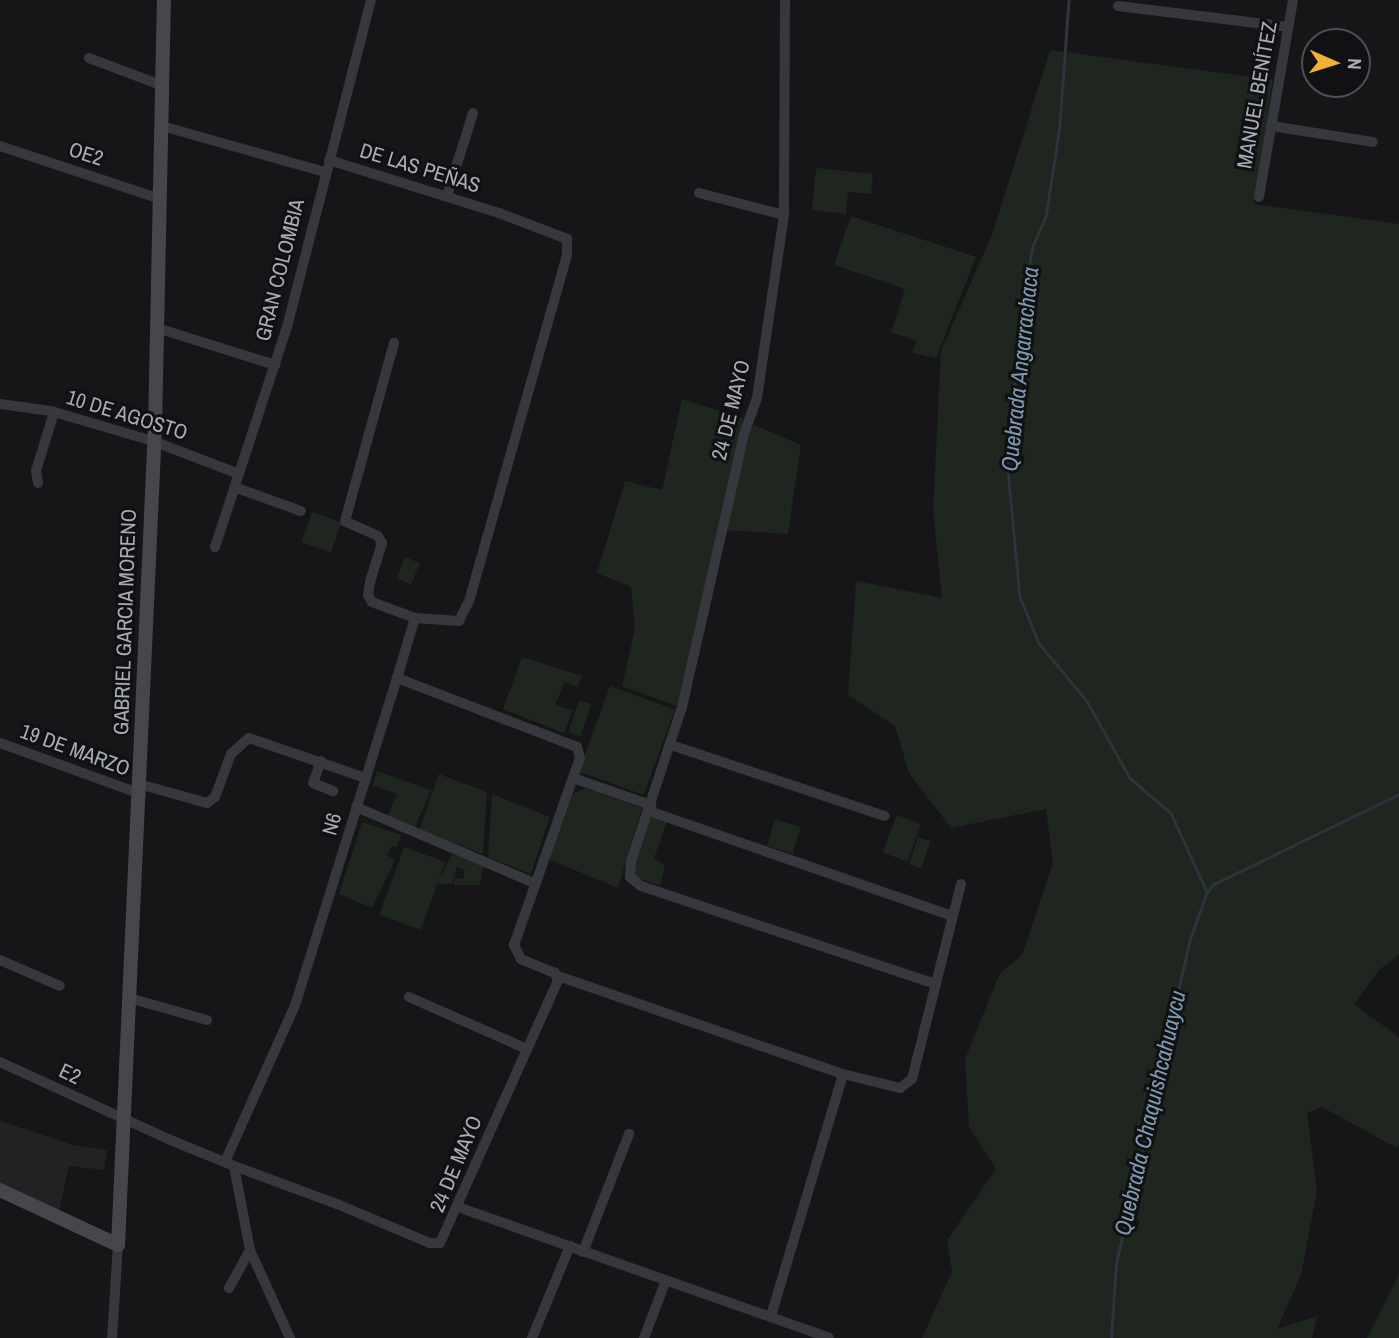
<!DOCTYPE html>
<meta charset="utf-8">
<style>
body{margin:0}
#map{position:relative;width:1399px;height:1338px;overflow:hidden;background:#161618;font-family:"Archivo Narrow",sans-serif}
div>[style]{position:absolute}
.built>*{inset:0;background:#222225}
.green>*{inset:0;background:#1e261f;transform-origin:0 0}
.stream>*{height:2.5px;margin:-1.25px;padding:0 1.25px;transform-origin:1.25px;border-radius:1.25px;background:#2c353c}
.street>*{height:10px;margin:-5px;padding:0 5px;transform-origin:5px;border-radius:5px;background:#37383d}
.secondary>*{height:14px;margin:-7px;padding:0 7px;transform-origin:7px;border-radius:7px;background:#45474d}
span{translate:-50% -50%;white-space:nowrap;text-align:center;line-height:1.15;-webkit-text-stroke:6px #111113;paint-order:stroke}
.street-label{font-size:21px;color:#a8adb8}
.water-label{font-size:23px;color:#7f9bb3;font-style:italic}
.north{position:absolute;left:1301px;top:28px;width:70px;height:70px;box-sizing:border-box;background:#111113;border:2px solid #4d4f55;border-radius:50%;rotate:93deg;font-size:19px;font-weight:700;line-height:28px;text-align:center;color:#a8adb8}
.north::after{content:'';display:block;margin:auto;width:24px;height:32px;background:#f2b134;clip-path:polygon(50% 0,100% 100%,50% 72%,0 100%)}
</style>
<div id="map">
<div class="built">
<div style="clip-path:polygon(0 1121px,73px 1145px,107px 1150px,104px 1170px,69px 1166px,59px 1211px,0 1183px)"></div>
</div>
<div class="green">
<div style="clip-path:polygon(1050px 50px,1273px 80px,1254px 204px,1399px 224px,1399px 955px,1379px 970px,1354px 1004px,1399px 1037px,1399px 1144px,1397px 1148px,1322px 1107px,1307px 1113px,1317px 1191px,1301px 1275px,1277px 1329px,1317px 1316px,1312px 1338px,922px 1338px,952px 1272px,947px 1240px,996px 1169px,969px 1127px,965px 1059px,1000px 973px,1022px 955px,1053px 863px,1046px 809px,951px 828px,909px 773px,895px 726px,848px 695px,856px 581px,942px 598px,933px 509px,941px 351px,993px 232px)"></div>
<div style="clip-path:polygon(816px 168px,873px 174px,871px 194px,848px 192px,846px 214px,812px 210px)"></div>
<div style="clip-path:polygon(851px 216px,976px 257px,936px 358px,912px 353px,916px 341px,891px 332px,905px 289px,834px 265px)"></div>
<div style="clip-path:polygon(682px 399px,743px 418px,677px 706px,622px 686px,635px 629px,631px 587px,597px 573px,625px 481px,662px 490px)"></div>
<div style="clip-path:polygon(752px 424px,801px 445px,788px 534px,725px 530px)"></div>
<div style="left:312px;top:512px;width:31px;height:32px;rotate:19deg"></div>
<div style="left:405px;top:557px;width:16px;height:23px;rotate:22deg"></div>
<div style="clip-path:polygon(522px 657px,582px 676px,577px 687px,565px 682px,555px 705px,573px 710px,564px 733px,503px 709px)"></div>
<div style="left:610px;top:686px;width:69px;height:91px;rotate:20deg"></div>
<div style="left:579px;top:700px;width:13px;height:34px;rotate:18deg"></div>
<div style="clip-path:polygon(377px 771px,431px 790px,415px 827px,388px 816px,397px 794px,373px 785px)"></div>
<div style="clip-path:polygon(439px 774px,487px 792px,483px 854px,419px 830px)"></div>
<div style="clip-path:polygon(585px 788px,642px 808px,618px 888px,548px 859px,573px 794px)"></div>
<div style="clip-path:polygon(492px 794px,550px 817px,531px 874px,488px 857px)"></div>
<div style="left:897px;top:815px;width:26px;height:40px;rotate:21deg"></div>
<div style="clip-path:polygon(650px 817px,667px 822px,654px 858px,665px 866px,660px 886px,635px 877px,635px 860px)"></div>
<div style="left:775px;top:819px;width:27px;height:28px;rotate:17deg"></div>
<div style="clip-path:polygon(362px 822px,401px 835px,397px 847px,392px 846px,387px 855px,395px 860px,372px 908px,339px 894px)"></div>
<div style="left:918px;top:837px;width:13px;height:29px;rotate:18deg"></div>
<div style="left:404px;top:847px;width:44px;height:72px;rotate:20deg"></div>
<div style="clip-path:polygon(452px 854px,484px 864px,480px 885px,453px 885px,455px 878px,463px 879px,465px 870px,457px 867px,452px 884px,437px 884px)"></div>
<div style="clip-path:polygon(1399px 1274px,1399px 1338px,1367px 1338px)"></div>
</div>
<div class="stream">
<div style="left:1069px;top:0;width:126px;rotate:94.1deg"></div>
<div style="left:1060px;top:126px;width:92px;rotate:98.7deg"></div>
<div style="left:1046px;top:217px;width:32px;rotate:114deg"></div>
<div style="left:1033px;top:246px;width:53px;rotate:99.8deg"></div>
<div style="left:1024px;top:298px;width:163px;rotate:96deg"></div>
<div style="left:1007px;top:460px;width:138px;rotate:84.6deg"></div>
<div style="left:1020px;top:597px;width:50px;rotate:67.6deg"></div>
<div style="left:1039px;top:643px;width:75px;rotate:50.4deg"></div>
<div style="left:1087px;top:701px;width:88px;rotate:60.8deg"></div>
<div style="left:1130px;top:778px;width:54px;rotate:40.5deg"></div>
<div style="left:1171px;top:813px;width:87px;rotate:65.5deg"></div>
<div style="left:1111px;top:1338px;width:74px;rotate:-86.1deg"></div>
<div style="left:1116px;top:1264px;width:333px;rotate:-77.2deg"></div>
<div style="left:1190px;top:939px;width:50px;rotate:-70.1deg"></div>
<div style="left:1207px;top:892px;width:11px;rotate:-49deg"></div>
<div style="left:1214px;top:884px;width:206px;rotate:-25.9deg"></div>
</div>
<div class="street">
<div style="left:785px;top:0;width:215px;rotate:90.3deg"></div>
<div style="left:784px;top:215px;width:185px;rotate:98.4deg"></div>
<div style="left:757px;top:398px;width:38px;rotate:110deg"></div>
<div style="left:744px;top:434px;width:280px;rotate:102.8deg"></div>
<div style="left:682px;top:707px;width:162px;rotate:108.3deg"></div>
<div style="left:631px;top:861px;width:16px;rotate:94deg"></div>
<div style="left:630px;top:877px;width:14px;rotate:39deg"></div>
<div style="left:641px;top:886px;width:311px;rotate:18.4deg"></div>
<div style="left:1118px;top:6px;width:171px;rotate:7deg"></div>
<div style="left:89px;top:58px;width:79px;rotate:20.7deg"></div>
<div style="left:162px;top:126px;width:169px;rotate:15.8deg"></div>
<div style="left:1271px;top:126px;width:103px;rotate:8.9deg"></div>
<div style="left:0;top:146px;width:169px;rotate:18.3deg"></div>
<div style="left:329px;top:160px;width:178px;rotate:17.3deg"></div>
<div style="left:499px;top:213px;width:73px;rotate:20.9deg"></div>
<div style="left:567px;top:239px;width:16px;rotate:90deg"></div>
<div style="left:567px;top:255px;width:360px;rotate:105.8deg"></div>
<div style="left:469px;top:601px;width:22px;rotate:117deg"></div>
<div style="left:459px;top:621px;width:44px;rotate:-176.1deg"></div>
<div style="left:415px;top:618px;width:46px;rotate:-159.6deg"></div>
<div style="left:372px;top:602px;width:8px;rotate:-120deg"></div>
<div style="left:368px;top:595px;width:13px;rotate:-81deg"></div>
<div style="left:370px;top:582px;width:41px;rotate:-72.9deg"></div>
<div style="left:382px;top:543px;width:8px;rotate:-120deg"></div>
<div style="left:378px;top:536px;width:36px;rotate:-156deg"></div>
<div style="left:345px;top:521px;width:185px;rotate:-74.6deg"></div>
<div style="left:699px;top:193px;width:88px;rotate:14.5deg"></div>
<div style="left:447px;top:196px;width:87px;rotate:-72.6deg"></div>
<div style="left:1259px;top:197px;width:200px;rotate:-80.2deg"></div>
<div style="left:157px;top:328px;width:124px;rotate:17.4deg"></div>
<div style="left:0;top:404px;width:51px;rotate:7.8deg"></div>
<div style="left:51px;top:411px;width:106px;rotate:16.4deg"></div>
<div style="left:153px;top:441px;width:92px;rotate:21deg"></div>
<div style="left:38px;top:483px;width:12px;rotate:-99deg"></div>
<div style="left:36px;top:471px;width:62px;rotate:-73deg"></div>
<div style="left:234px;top:487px;width:71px;rotate:19.7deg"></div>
<div style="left:215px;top:547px;width:231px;rotate:-71.9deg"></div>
<div style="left:287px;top:327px;width:338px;rotate:-75.6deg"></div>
<div style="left:397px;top:678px;width:63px;rotate:-73.3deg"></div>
<div style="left:0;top:743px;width:147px;rotate:19.9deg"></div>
<div style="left:671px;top:745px;width:225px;rotate:18.4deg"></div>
<div style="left:321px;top:761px;width:23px;rotate:110deg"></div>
<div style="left:313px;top:783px;width:22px;rotate:22deg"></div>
<div style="left:573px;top:778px;width:83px;rotate:19.1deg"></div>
<div style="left:139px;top:784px;width:71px;rotate:15.6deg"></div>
<div style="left:207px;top:803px;width:10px;rotate:-37deg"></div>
<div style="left:215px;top:797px;width:46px;rotate:-69.6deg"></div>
<div style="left:231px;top:754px;width:24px;rotate:-42deg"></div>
<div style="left:249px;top:738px;width:124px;rotate:18.9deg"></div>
<div style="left:356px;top:807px;width:194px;rotate:23.1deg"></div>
<div style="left:649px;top:811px;width:321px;rotate:19.1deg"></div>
<div style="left:0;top:960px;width:65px;rotate:23.4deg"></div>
<div style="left:558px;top:976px;width:301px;rotate:19deg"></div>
<div style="left:843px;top:1074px;width:59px;rotate:13.8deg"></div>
<div style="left:900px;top:1088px;width:15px;rotate:-37deg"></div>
<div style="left:912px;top:1079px;width:201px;rotate:-75.9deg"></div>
<div style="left:409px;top:997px;width:129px;rotate:23.8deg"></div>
<div style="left:129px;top:998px;width:81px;rotate:15.8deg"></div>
<div style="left:0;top:1062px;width:185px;rotate:24.6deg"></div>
<div style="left:168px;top:1139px;width:71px;rotate:22.2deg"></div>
<div style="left:234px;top:1166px;width:110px;rotate:20.3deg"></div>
<div style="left:337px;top:1204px;width:101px;rotate:22.8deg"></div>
<div style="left:430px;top:1243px;width:10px"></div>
<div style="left:440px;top:1243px;width:288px;rotate:-65.8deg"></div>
<div style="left:558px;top:980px;width:8px;rotate:-113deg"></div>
<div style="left:555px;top:973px;width:37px;rotate:-158deg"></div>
<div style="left:521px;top:959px;width:16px;rotate:-117deg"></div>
<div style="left:514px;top:945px;width:198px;rotate:-70.6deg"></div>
<div style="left:580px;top:758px;width:11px;rotate:-105deg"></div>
<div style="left:577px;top:747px;width:193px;rotate:-159deg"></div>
<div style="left:397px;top:678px;width:340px;rotate:107.3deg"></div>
<div style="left:296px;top:1003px;width:174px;rotate:114.1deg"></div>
<div style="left:234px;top:1166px;width:86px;rotate:79.2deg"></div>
<div style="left:250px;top:1250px;width:97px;rotate:65.6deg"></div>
<div style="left:458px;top:1207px;width:393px;rotate:19.4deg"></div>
<div style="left:583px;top:1252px;width:127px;rotate:-68.7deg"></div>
<div style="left:229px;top:1288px;width:43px;rotate:-61.1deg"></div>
<div style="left:771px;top:1316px;width:252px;rotate:-73.4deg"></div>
<div style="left:112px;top:1338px;width:93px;rotate:-86.3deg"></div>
<div style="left:532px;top:1338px;width:100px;rotate:-67.6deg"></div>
<div style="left:644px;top:1338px;width:62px;rotate:-69.2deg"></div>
</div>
<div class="secondary">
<div style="left:0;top:1190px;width:130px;rotate:25deg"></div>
<div style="left:118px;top:1245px;width:819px;rotate:-87.41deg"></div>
<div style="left:155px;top:427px;width:427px;rotate:-88.8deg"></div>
</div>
<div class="street-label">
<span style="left:1257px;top:95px;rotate:-80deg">MANUEL BENÍTEZ</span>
<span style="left:86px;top:154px;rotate:18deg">OE2</span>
<span style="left:420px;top:168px;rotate:17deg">DE LAS PEÑAS</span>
<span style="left:280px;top:270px;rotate:-76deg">GRAN COLOMBIA</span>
<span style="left:731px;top:410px;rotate:-76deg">24 DE MAYO</span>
<span style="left:127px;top:415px;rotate:17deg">10 DE AGOSTO</span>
<span style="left:125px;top:622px;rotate:-88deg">GABRIEL GARCIA MORENO</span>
<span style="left:75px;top:750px;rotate:20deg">19 DE MARZO</span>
<span style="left:332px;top:824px;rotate:-75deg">N6</span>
<span style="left:70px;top:1074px;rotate:25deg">E2</span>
<span style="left:456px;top:1164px;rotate:-67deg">24 DE MAYO</span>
</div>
<div class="water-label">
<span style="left:1020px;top:369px;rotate:-84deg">Quebrada Angarrachaca</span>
<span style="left:1150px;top:1113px;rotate:-77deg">Quebrada Chaquishcahuaycu</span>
</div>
<div class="north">N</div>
</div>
